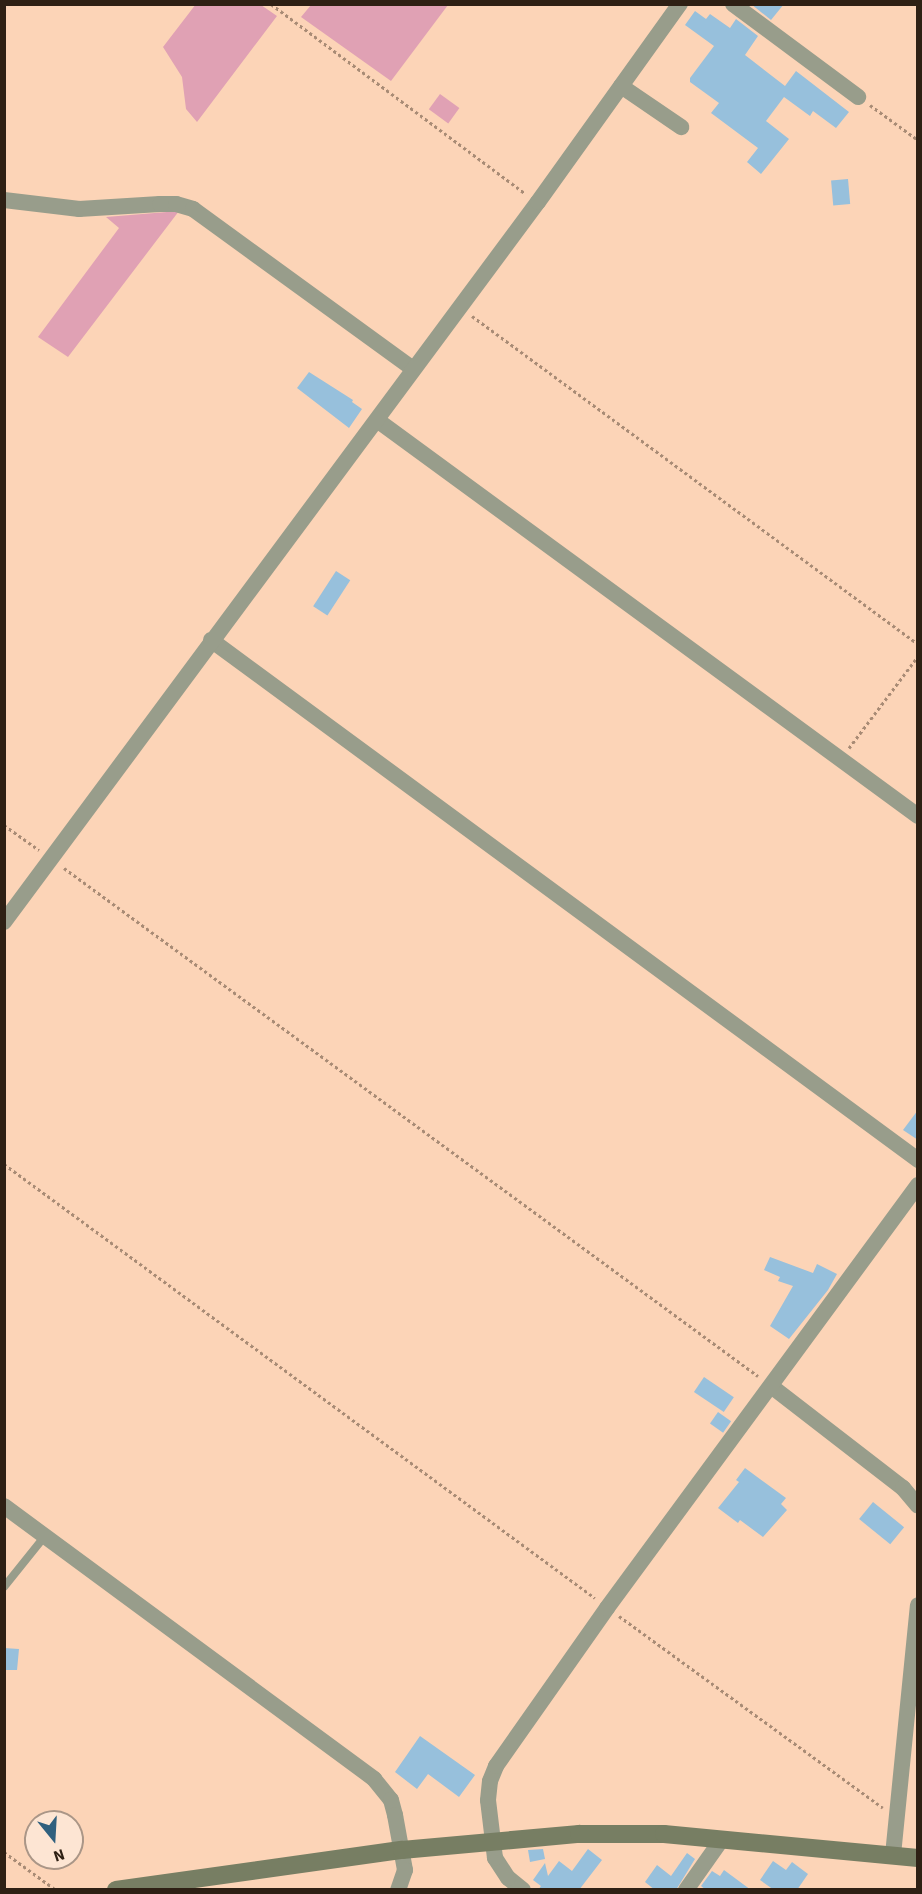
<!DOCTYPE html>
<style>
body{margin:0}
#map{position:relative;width:922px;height:1894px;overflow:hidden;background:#fcd4b7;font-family:"Source Sans 3",sans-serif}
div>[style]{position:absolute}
.green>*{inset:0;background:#e0a1b4;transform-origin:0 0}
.building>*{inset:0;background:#97c0dc;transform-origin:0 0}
.path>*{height:3px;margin-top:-1.5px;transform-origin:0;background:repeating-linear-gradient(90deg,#a88b75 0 3px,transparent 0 6px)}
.lane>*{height:8px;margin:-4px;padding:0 4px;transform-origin:4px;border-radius:4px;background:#989d8b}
.street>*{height:16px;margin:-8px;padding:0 8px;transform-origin:8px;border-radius:8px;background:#989d8b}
.secondary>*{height:18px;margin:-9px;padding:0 9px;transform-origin:9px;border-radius:9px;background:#777e63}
span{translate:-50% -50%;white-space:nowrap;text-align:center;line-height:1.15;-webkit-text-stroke:5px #fde5d3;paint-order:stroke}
.frame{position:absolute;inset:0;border:6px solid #2e2014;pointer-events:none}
.north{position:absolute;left:24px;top:1810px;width:60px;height:60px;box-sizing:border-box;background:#fde5d3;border:2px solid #aa9687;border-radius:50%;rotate:162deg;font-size:16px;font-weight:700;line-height:24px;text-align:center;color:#2e2014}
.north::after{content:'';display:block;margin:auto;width:21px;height:27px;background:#30607e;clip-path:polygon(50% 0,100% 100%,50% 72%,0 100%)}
</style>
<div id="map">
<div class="green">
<div style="clip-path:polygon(196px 4px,261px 5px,277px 16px,197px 122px,186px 109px,182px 77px,163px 47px)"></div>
<div style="clip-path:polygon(311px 5px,311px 4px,448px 5px,391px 81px,301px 17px)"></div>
<div style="left:440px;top:94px;width:24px;height:19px;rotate:36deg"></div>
<div style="clip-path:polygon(179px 211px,68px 357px,38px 337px,119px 228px,106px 217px)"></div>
</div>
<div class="building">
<div style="clip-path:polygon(751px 4px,784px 4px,771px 20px)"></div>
<div style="clip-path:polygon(695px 11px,706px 19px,710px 14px,730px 28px,736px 19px,758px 36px,745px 55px,785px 86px,796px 71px,849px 112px,836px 128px,813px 111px,810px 116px,784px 97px,766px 121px,789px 139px,761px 174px,747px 162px,758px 148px,711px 113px,719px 103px,690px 82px,690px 78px,714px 46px,685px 25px)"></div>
<div style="left:848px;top:179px;width:25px;height:17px;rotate:85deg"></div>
<div style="clip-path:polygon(309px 372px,353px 400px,352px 402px,362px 409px,349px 428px,297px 388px)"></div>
<div style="left:336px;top:571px;width:17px;height:42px;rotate:33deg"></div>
<div style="clip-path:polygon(918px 1110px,918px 1140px,903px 1130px)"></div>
<div style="clip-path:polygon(770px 1257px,813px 1273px,817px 1264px,837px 1274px,828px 1290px,789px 1339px,770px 1326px,793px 1286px,778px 1281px,780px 1277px,764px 1270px)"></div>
<div style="left:704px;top:1377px;width:36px;height:18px;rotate:34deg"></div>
<div style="left:718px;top:1412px;width:16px;height:14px;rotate:35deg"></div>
<div style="clip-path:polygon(745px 1468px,786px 1498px,781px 1504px,787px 1510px,763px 1537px,740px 1520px,738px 1523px,718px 1508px,739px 1482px,736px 1480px)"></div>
<div style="left:873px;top:1502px;width:40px;height:22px;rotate:39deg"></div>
<div style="clip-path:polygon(4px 1648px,19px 1649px,17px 1670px,4px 1670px)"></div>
<div style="clip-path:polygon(420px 1736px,475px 1775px,459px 1797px,428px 1774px,417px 1789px,395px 1772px)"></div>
<div style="clip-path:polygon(543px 1849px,545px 1859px,530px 1862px,528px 1850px)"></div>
<div style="clip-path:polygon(588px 1849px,602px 1860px,579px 1890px,538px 1890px,541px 1886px,533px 1880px,545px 1863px,548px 1876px,559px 1861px,572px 1871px)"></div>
<div style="clip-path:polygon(687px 1853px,695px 1859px,676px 1890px,655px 1890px,645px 1882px,657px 1865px,671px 1876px)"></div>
<div style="clip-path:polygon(773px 1861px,786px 1870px,792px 1862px,808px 1874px,797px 1890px,774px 1890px,760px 1880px)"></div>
<div style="clip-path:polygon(724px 1870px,751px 1890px,706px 1890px,701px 1886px,712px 1871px,720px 1876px)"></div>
</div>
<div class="path">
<div style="left:271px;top:4px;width:317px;rotate:36.7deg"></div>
<div style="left:870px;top:105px;width:59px;rotate:36.1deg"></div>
<div style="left:472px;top:316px;width:554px;rotate:36.33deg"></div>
<div style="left:849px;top:748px;width:115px;rotate:-53.1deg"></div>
<div style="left:4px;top:825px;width:43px;rotate:35.5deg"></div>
<div style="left:64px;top:868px;width:860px;rotate:36.2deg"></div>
<div style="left:4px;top:1164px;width:733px;rotate:36.29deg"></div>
<div style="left:619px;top:1616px;width:326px;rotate:36deg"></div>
<div style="left:4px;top:1852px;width:64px;rotate:36.2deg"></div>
</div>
<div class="lane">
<div style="left:4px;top:1587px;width:65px;rotate:-51.2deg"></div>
</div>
<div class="street">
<div style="left:733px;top:4px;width:156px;rotate:36.6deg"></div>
<div style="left:621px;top:86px;width:73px;rotate:34.3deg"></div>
<div style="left:4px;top:200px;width:76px;rotate:6.8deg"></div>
<div style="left:79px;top:209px;width:81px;rotate:-3.5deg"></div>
<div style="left:160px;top:204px;width:16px"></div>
<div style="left:176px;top:204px;width:18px;rotate:16deg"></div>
<div style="left:193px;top:209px;width:272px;rotate:36deg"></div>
<div style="left:377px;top:420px;width:670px;rotate:36.2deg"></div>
<div style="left:211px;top:640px;width:878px;rotate:36.33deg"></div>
<div style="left:4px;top:922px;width:896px;rotate:-53.44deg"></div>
<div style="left:538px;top:202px;width:244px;rotate:-54.4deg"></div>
<div style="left:771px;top:1386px;width:167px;rotate:37.7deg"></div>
<div style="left:903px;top:1488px;width:23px;rotate:50deg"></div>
<div style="left:4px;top:1506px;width:460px;rotate:36.4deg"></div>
<div style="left:374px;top:1779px;width:27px;rotate:51deg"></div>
<div style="left:391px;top:1800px;width:16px;rotate:75deg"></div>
<div style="left:395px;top:1815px;width:56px;rotate:79.7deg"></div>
<div style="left:405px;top:1870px;width:21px;rotate:109deg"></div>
<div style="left:893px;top:1855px;width:251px;rotate:-84.3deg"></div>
<div style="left:523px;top:1890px;width:19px;rotate:-141deg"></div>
<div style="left:508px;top:1878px;width:24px;rotate:-123deg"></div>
<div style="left:495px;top:1858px;width:58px;rotate:-96.9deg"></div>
<div style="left:488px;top:1800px;width:19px;rotate:-84deg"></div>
<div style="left:490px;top:1781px;width:16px;rotate:-68deg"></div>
<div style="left:496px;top:1766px;width:193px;rotate:-54.9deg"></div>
<div style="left:607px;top:1608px;width:525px;rotate:-53.68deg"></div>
<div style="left:686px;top:1890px;width:62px;rotate:-54.8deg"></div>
</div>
<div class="secondary">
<div style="left:116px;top:1890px;width:289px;rotate:-8deg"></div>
<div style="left:402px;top:1850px;width:178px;rotate:-5.2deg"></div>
<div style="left:579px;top:1834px;width:85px"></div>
<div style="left:664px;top:1834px;width:255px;rotate:5.4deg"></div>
</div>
<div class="frame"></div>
<div class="north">N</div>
</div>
